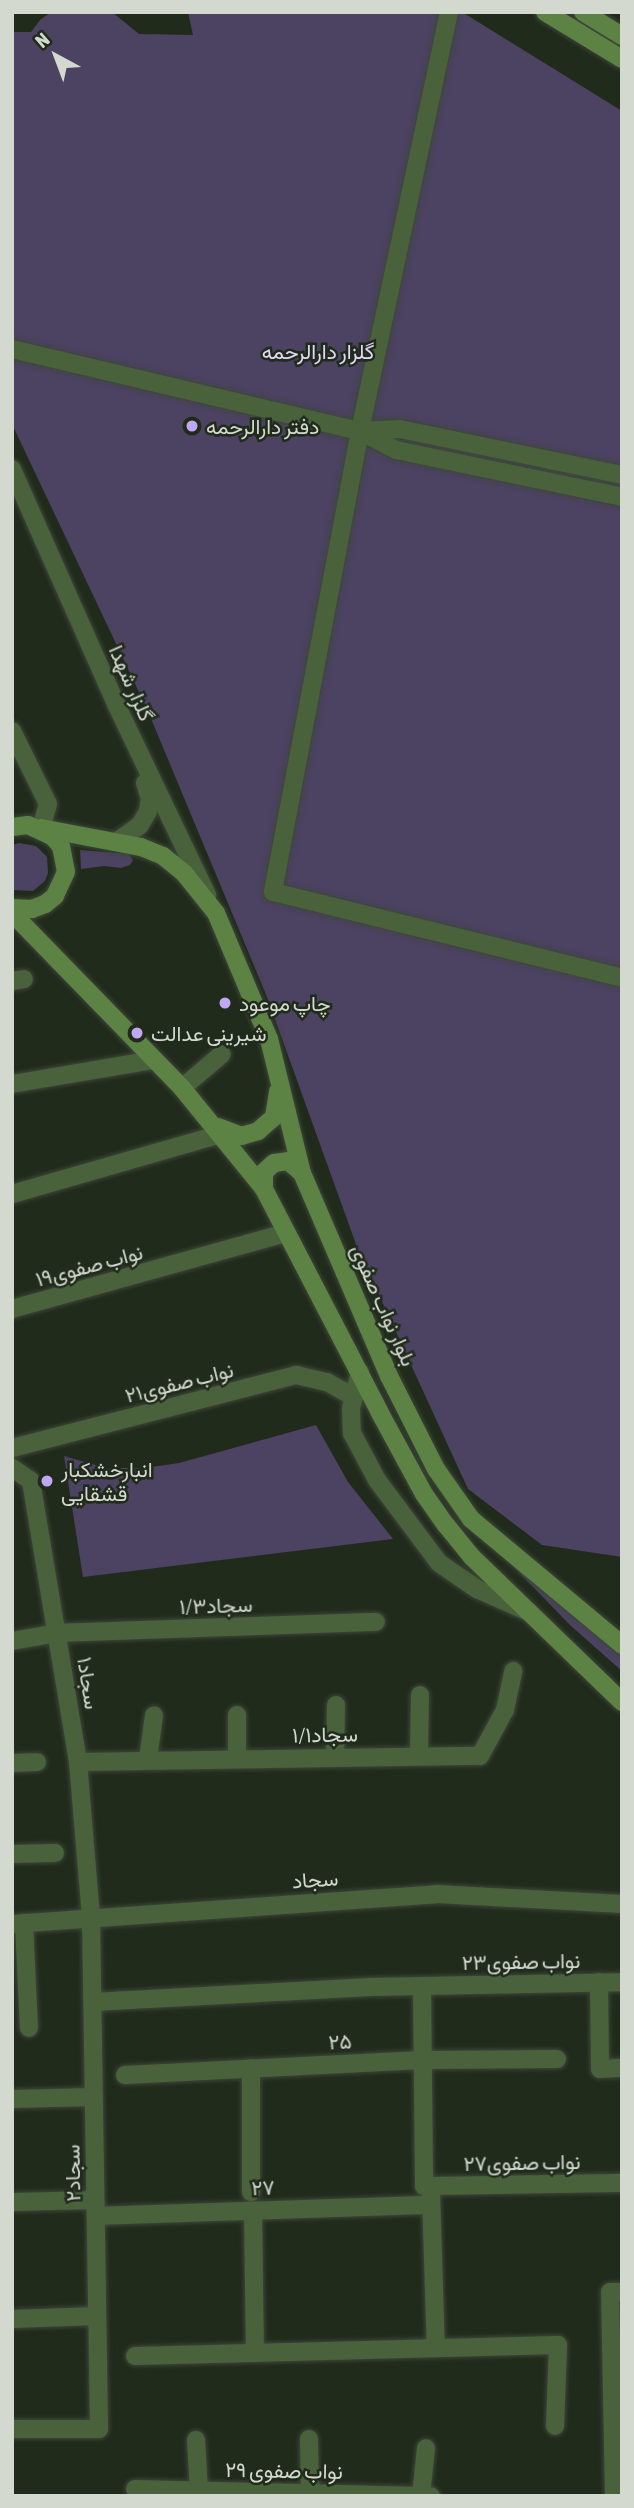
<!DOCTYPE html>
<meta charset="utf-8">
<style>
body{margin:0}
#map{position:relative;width:634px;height:2508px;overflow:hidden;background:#212b1c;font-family:"Asap Condensed",Vazirmatn,sans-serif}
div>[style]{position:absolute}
.green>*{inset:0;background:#4c4261}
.roads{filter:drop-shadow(0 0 2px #3d4739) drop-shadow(0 0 2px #3d4739)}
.minor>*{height:18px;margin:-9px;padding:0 9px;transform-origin:9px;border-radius:9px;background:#4a623c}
.tertiary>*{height:18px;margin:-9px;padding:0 9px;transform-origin:9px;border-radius:9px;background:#4a623c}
.secondary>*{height:18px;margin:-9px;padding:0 9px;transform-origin:9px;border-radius:9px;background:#5c8244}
.dots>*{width:19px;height:19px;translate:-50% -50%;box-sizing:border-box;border:4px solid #212b1c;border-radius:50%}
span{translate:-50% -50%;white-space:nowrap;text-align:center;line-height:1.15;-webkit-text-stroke:5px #212b1c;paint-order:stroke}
.park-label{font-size:21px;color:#e1d7f8}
.poi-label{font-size:21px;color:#d3d9cf}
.left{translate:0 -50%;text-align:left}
.street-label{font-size:21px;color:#d3d9cf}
.frame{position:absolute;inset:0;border:14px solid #d3d9cf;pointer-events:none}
.north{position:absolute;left:21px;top:21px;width:70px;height:70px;-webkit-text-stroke:5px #212b1c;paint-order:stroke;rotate:319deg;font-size:19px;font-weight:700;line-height:28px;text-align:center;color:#d3d9cf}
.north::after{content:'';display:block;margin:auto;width:24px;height:32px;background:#d3d9cf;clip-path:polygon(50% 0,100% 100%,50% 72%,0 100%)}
</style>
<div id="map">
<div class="green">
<div style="clip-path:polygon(51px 12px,112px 12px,139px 34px,193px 35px,188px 12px,462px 12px,622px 111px,622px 1557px,542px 1545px,468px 1489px,357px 1247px,267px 997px,147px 709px,12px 424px,12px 32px,31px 32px,40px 20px)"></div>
<div style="clip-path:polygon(19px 843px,36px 846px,47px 857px,48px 873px,45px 881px,33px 891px,12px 890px,12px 845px)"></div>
<div style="clip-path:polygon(80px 850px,129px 854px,133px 860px,130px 865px,121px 868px,104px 866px,81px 869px)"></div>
<div style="clip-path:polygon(316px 1425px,348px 1482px,393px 1539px,83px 1577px,64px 1456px,106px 1468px,145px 1468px,179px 1463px)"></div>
<div style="clip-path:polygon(511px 1559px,622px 1656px,622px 1671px,570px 1625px,508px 1561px)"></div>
</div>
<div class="roads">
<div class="minor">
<div style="left:449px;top:12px;width:428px;rotate:102deg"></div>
<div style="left:360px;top:431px;width:469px;rotate:100.7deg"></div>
<div style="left:273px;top:892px;width:359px;rotate:13.8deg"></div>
<div style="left:12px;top:349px;width:358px;rotate:13.3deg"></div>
<div style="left:360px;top:431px;width:41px;rotate:27.8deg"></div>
<div style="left:396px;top:450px;width:231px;rotate:11.7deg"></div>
<div style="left:360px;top:431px;width:40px;rotate:-2.9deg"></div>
<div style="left:400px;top:429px;width:227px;rotate:11.7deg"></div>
<div style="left:12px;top:731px;width:81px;rotate:63.7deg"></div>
<div style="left:48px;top:804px;width:25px;rotate:106deg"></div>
<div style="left:12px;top:981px;width:12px;rotate:-9deg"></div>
<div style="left:12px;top:1084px;width:144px;rotate:-9.6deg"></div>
<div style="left:182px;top:1088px;width:52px;rotate:-40.4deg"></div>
<div style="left:12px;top:1194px;width:217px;rotate:-16deg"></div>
<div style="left:12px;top:1309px;width:284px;rotate:-15.5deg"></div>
<div style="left:12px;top:1448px;width:293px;rotate:-14.4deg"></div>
<div style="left:296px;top:1375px;width:32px;rotate:13deg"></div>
<div style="left:327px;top:1382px;width:31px;rotate:29deg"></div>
<div style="left:12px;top:1468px;width:23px;rotate:34deg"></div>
<div style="left:31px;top:1481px;width:285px;rotate:80.5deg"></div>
<div style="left:78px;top:1762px;width:156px;rotate:85.2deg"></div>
<div style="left:91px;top:1917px;width:512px;rotate:89.1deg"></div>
<div style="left:99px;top:2429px;width:87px;rotate:180deg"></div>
<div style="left:12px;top:1641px;width:47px;rotate:-9.9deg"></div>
<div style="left:58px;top:1633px;width:318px;rotate:-2deg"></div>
<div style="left:419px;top:1756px;width:61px;rotate:-89.1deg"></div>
<div style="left:335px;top:1757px;width:52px;rotate:-88.9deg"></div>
<div style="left:237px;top:1758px;width:43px;rotate:-90deg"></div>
<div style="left:148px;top:1759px;width:44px;rotate:-82.2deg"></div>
<div style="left:78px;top:1762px;width:402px;rotate:-0.9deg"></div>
<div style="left:480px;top:1756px;width:52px;rotate:-61.5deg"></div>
<div style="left:505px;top:1710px;width:40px;rotate:-78deg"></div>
<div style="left:12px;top:1763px;width:25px;rotate:-2deg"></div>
<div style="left:12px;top:1854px;width:43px;rotate:-1.3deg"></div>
<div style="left:24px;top:1923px;width:105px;rotate:87.3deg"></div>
<div style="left:599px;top:1982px;width:87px;rotate:89.3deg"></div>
<div style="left:600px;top:2069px;width:22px;rotate:-3deg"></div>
<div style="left:422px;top:1986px;width:200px;rotate:89.4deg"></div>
<div style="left:424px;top:2186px;width:198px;rotate:-0.9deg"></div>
<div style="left:93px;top:2002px;width:278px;rotate:-3.1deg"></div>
<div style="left:371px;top:1987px;width:251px;rotate:-1.1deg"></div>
<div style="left:251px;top:2068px;width:124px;rotate:90deg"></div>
<div style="left:125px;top:2075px;width:297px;rotate:-2.9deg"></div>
<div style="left:422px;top:2060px;width:135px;rotate:-0.4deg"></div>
<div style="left:12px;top:2099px;width:82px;rotate:-1.4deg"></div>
<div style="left:431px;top:2193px;width:155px;rotate:88.2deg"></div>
<div style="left:12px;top:2202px;width:83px;rotate:-1.4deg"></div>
<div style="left:253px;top:2211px;width:142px;rotate:89.2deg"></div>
<div style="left:96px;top:2216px;width:335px;rotate:-1.9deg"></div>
<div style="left:12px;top:2319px;width:85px;rotate:-2deg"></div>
<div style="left:135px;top:2356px;width:423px;rotate:-1.5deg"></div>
<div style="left:558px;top:2345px;width:81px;rotate:92.1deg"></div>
<div style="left:309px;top:2439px;width:54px;rotate:88.9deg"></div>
<div style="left:196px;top:2440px;width:51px;rotate:86.6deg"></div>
<div style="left:135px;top:2489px;width:296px;rotate:1.4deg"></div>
<div style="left:421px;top:2496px;width:48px;rotate:-84.1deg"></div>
<div style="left:614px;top:2496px;width:204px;rotate:-91.1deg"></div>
<div style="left:610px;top:2292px;width:12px"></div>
</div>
<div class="tertiary">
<div style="left:12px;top:469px;width:257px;rotate:66.1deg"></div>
<div style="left:116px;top:704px;width:212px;rotate:64.5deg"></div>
<div style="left:116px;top:842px;width:29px;rotate:-35deg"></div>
<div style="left:140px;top:825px;width:16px;rotate:-60deg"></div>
<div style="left:148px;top:811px;width:12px;rotate:-81deg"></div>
<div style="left:150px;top:799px;width:17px;rotate:-107deg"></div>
<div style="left:360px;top:1372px;width:38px;rotate:104deg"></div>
<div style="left:351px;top:1409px;width:24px;rotate:88deg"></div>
<div style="left:352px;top:1433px;width:53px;rotate:62deg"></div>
<div style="left:377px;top:1480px;width:104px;rotate:53.2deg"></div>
<div style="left:439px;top:1563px;width:46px;rotate:34.4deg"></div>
<div style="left:477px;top:1589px;width:57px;rotate:23.9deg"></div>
<div style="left:12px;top:1924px;width:426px;rotate:-4deg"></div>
<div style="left:437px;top:1894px;width:185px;rotate:3.1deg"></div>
</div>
<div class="secondary">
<div style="left:545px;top:12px;width:90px;rotate:31.4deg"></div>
<div style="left:583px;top:12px;width:46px;rotate:31.6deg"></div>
<div style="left:12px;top:827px;width:16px;rotate:-7deg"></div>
<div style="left:28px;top:825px;width:26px;rotate:25deg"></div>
<div style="left:52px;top:836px;width:13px;rotate:48deg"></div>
<div style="left:61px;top:846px;width:26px;rotate:79deg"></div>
<div style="left:66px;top:872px;width:26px;rotate:115deg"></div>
<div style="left:55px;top:896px;width:13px;rotate:141deg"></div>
<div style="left:45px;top:904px;width:14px;rotate:159deg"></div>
<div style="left:32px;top:909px;width:20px;rotate:-177deg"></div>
<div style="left:41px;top:828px;width:102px;rotate:10.8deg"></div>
<div style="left:141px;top:847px;width:24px;rotate:22deg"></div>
<div style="left:163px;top:856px;width:27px;rotate:39deg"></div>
<div style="left:184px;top:873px;width:51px;rotate:51.3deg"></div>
<div style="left:216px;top:913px;width:137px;rotate:67.2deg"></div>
<div style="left:269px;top:1039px;width:138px;rotate:76.2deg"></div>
<div style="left:302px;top:1173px;width:221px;rotate:66.8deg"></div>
<div style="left:389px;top:1376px;width:104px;rotate:63.2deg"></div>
<div style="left:436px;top:1469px;width:61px;rotate:55deg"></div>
<div style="left:471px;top:1519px;width:197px;rotate:39.8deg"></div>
<div style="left:12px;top:913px;width:244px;rotate:45.8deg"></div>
<div style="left:182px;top:1088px;width:130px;rotate:50.9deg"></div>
<div style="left:264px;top:1189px;width:252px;rotate:62.6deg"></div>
<div style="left:380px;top:1413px;width:92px;rotate:61.5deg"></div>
<div style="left:424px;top:1494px;width:38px;rotate:55deg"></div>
<div style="left:446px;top:1525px;width:41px;rotate:50.9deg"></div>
<div style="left:472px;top:1557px;width:209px;rotate:44deg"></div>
<div style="left:218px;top:1127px;width:25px;rotate:21deg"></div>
<div style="left:241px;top:1136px;width:18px;rotate:-16deg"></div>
<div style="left:258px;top:1131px;width:21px;rotate:-41deg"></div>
<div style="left:274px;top:1117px;width:26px;rotate:-81deg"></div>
<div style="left:264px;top:1189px;width:17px;rotate:-90deg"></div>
<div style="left:264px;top:1172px;width:13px;rotate:-42deg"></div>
<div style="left:274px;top:1163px;width:14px;rotate:-8deg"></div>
<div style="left:288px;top:1161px;width:18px;rotate:41deg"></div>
</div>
</div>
<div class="dots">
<div style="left:192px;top:426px;background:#c1a8f3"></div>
<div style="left:225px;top:1003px;background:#c1a8f3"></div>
<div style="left:137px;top:1033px;background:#c1a8f3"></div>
<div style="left:47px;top:1481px;background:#c1a8f3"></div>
</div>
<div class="park-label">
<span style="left:318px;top:351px">گلزار دارالرحمه</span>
</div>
<div class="poi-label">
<span class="left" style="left:206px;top:426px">دفتر دارالرحمه</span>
<span class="left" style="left:239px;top:1003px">چاپ موعود</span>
<span class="left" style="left:151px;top:1033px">شیرینی عدالت</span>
<span class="left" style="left:61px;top:1481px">انبارخشکبار<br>قشقایی</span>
</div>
<div class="street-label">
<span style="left:132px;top:683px;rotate:66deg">گلزار شهدا</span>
<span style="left:89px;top:1265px;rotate:-15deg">۱۹نواب صفوی</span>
<span style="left:384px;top:1305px;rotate:66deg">بلوار نواب صفوی</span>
<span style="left:179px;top:1382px;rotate:-14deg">۲۱نواب صفوی</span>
<span style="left:216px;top:1605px;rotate:-2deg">۱/۳سجاد</span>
<span style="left:89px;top:1683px;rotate:81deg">۱سجاد</span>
<span style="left:325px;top:1734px;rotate:-1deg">۱/۱سجاد</span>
<span style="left:315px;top:1879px;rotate:-4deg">سجاد</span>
<span style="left:521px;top:1961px;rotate:-1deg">۲۳نواب صفوی</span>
<span style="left:340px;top:2041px;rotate:-3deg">۲۵</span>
<span style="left:522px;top:2162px;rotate:-1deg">۲۷نواب صفوی</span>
<span style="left:72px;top:2173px;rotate:-91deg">۲سجاد</span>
<span style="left:263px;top:2187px;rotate:-2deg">۲۷</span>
<span style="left:284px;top:2470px;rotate:1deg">نواب صفوی ۲۹</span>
</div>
<div class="frame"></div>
<div class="north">N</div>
</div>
